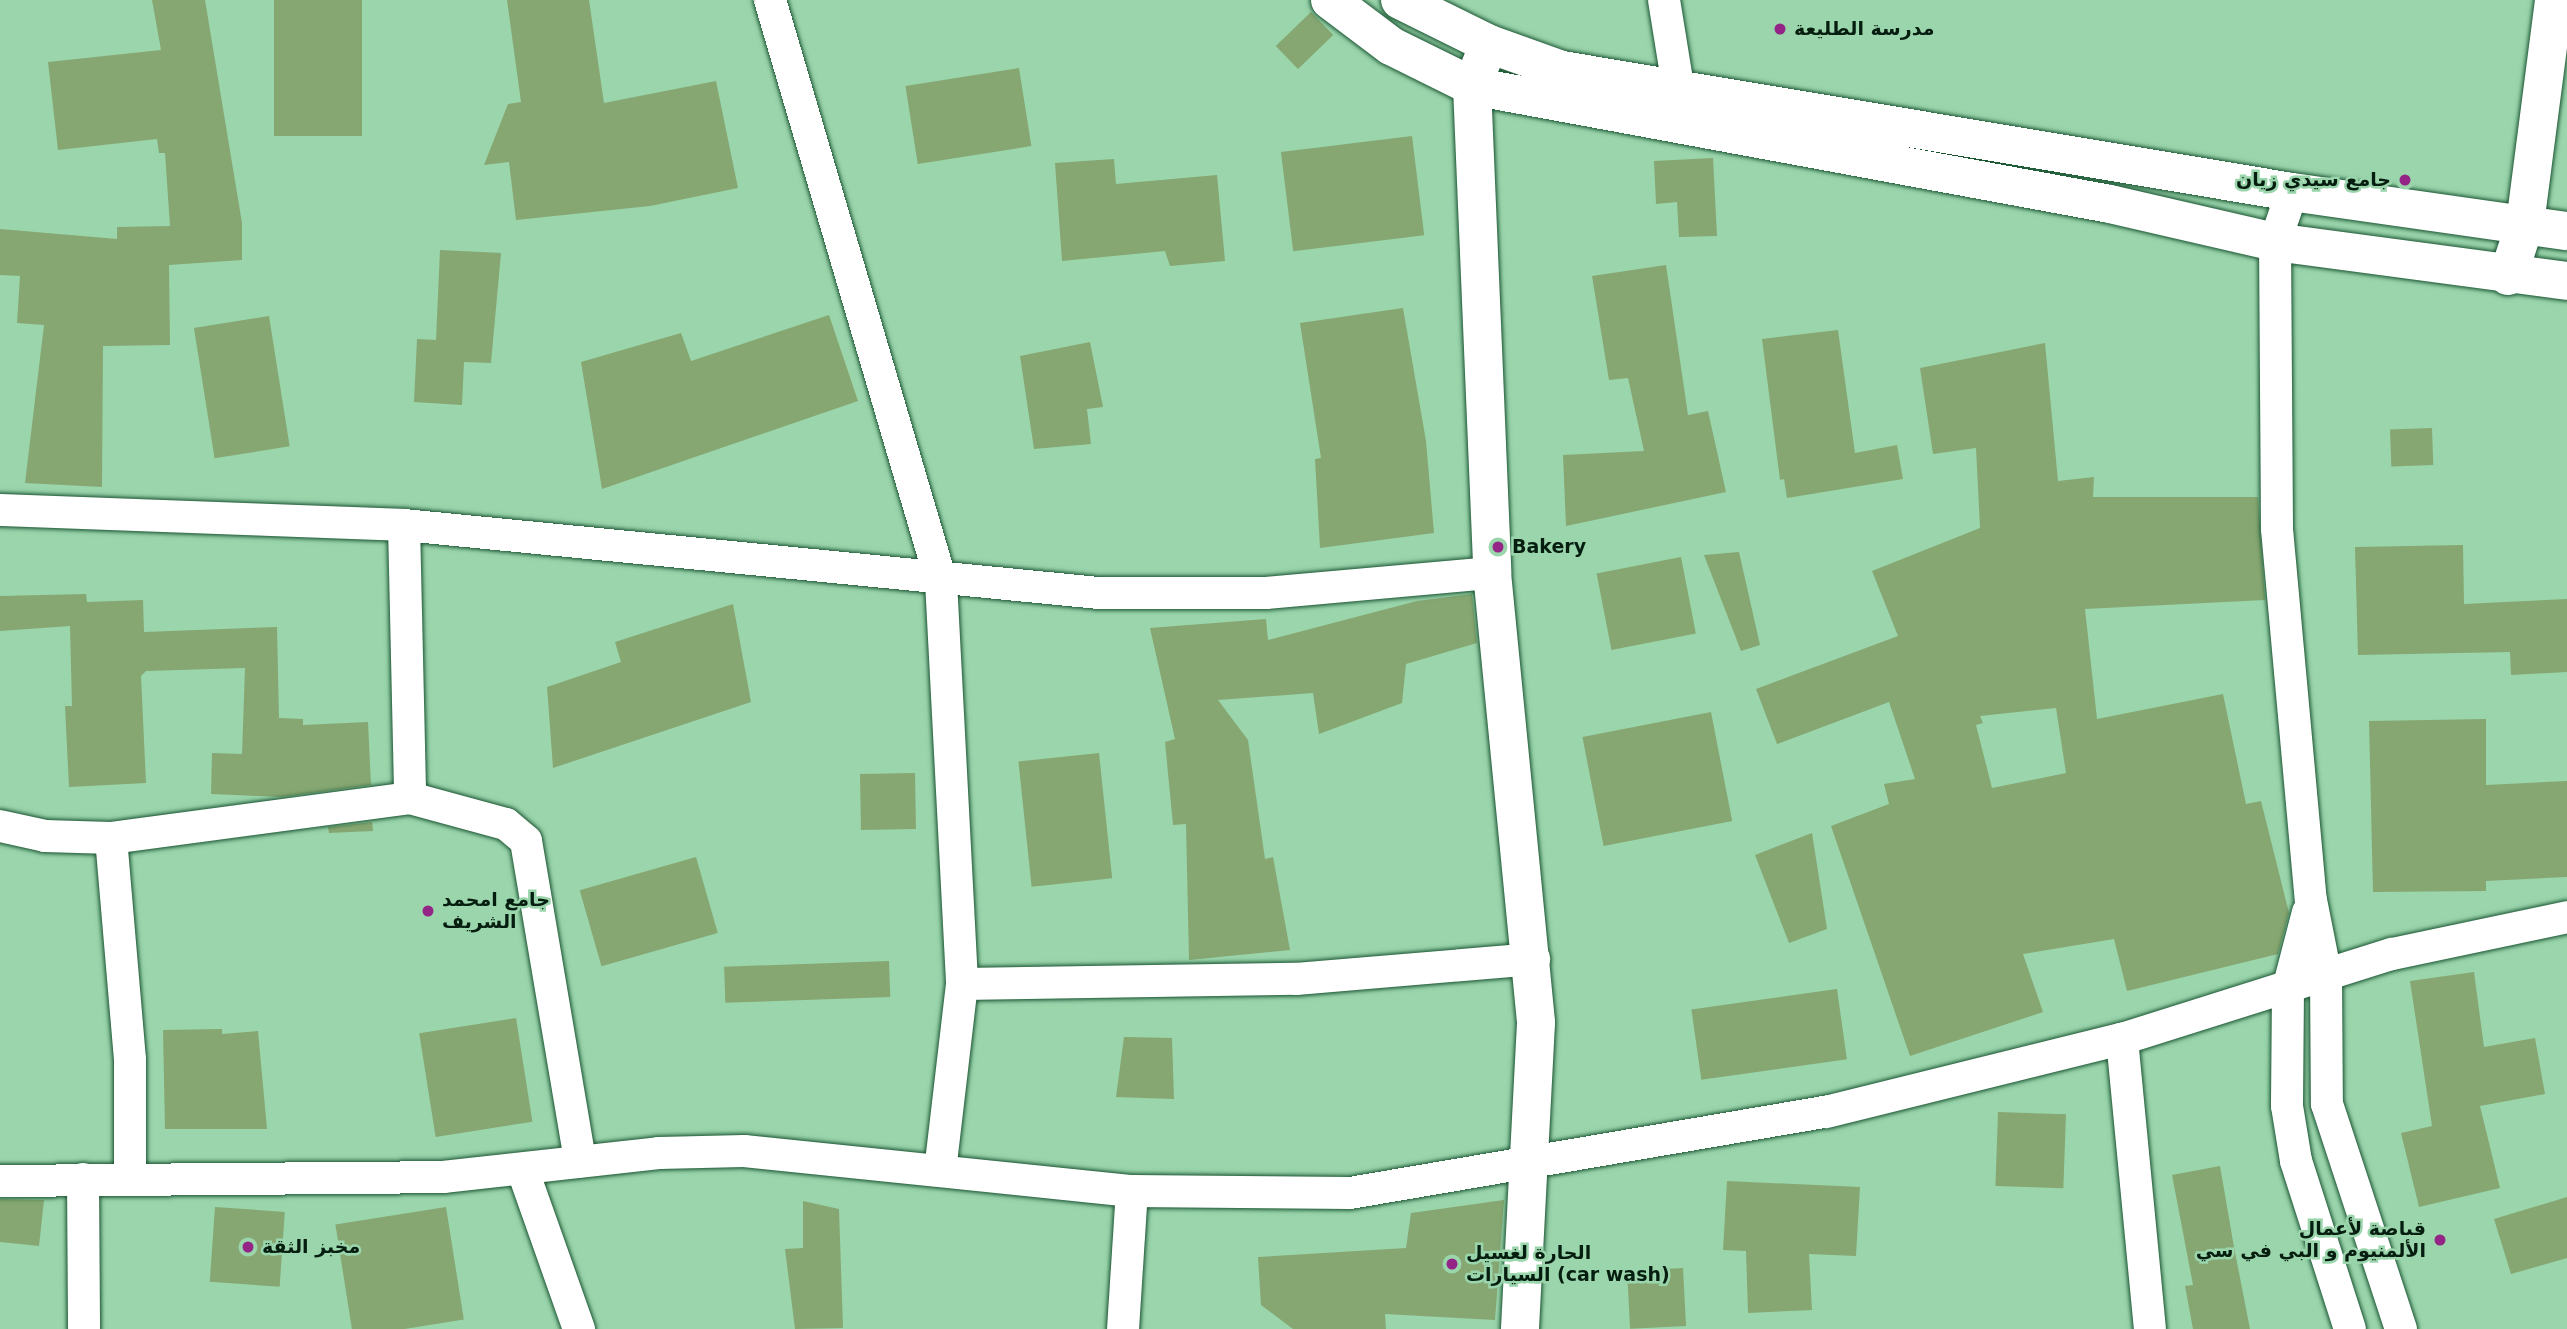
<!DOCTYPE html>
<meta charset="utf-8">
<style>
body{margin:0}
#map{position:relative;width:2567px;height:1329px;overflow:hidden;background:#9ad5ac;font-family:"DejaVu Sans","Noto Sans Arabic",sans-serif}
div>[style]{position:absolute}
.building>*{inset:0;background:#86a771;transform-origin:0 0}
.roads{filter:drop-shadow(0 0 2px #1a5532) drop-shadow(0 0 2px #1a5532)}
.street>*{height:32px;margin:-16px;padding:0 16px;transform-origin:16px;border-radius:16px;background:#fff}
.secondary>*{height:38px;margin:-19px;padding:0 19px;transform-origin:19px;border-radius:19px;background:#fff}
.primary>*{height:38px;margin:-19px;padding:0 19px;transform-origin:19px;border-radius:19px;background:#fff}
.dots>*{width:19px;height:19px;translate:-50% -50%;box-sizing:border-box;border:4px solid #9ad5ac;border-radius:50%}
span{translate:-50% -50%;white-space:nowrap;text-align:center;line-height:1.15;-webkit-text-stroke:5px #9ad5ac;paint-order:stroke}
.poi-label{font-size:19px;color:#061e10;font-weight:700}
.left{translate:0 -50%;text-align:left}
.right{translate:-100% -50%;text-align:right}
</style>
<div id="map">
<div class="building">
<div style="clip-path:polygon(152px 0,205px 0,242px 223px,242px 260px,169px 265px,170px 345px,103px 346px,102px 487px,25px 483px,44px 325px,17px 323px,20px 276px,0 275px,0 229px,117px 239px,117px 227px,170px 226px,165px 153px,159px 153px,157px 139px,58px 150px,48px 62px,161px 50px)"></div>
<div style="left:274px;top:0;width:88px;height:136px"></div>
<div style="clip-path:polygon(507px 0,589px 0,604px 103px,716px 81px,738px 188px,650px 206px,516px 220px,509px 162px,484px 165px,508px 104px,521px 102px)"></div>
<div style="left:1311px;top:12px;width:32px;height:49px;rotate:46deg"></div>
<div style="left:1019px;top:68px;width:79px;height:115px;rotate:81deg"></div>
<div style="left:1412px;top:136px;width:100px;height:132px;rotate:83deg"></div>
<div style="clip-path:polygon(1713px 158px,1717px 236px,1679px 237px,1677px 202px,1656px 204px,1654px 161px)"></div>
<div style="clip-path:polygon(1114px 159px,1116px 184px,1217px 175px,1225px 261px,1170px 266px,1165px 251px,1062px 261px,1055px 163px)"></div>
<div style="clip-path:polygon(440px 250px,501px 253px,491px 363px,464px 362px,462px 405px,414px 402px,417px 339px,436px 340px)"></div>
<div style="clip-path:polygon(1666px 265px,1688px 415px,1708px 411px,1726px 492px,1566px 526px,1563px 455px,1644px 451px,1628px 378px,1609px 380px,1592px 276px)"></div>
<div style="clip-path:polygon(1403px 308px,1426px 441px,1434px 533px,1320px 548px,1315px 459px,1321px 458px,1300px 323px)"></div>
<div style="clip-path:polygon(829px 315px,858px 401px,602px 489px,581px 362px,681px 333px,691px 361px)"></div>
<div style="left:269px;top:316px;width:132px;height:76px;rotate:81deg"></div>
<div style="clip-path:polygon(1838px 330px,1855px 453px,1897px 445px,1903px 479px,1787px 498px,1784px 479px,1780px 480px,1762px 339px)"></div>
<div style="clip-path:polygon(1090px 342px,1103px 407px,1087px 409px,1091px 444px,1034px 449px,1020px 356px)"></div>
<div style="clip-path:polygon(evenodd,2045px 343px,2058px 481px,2094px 477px,2093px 497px,2258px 497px,2265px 600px,2085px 609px,2097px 719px,2223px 694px,2246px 804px,2261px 801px,2289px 913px,2278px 954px,2127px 991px,2114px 939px,2023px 954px,2043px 1012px,1910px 1056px,1831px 826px,1889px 804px,1884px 784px,1915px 779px,1889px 702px,1777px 744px,1756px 689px,1898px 636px,1872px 571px,1980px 528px,1976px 448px,1933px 454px,1920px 368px,2045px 343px,2056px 708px,2066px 773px,1992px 788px,1976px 725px,1983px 723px,1980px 716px,2056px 708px)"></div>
<div style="left:2432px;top:428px;width:37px;height:42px;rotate:88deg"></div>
<div style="clip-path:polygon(2463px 545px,2464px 604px,2567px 599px,2567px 672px,2511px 675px,2510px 652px,2358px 655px,2355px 547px)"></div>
<div style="clip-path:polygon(1739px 552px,1760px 645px,1741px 651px,1704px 555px)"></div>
<div style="left:1681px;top:557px;width:78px;height:86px;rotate:79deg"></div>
<div style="clip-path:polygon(86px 594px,87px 602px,143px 600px,144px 632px,277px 627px,279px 718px,303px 719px,303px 725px,368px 722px,371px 785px,282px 797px,211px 794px,212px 753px,242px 754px,245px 668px,146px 671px,141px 676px,146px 783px,69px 787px,65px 706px,72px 706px,70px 626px,0 631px,0 596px)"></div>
<div style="clip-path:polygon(1472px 594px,1477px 643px,1406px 664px,1402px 703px,1319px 734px,1313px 693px,1218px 700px,1248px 740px,1265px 859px,1273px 857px,1290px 950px,1189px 960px,1186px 824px,1173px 825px,1165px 742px,1175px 739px,1150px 628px,1266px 619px,1268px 640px,1417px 601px)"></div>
<div style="clip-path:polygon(733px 604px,751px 702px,553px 768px,547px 687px,621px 662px,615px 642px)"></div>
<div style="left:1711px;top:712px;width:111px;height:131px;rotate:79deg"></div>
<div style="clip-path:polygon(2486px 719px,2486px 785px,2567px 781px,2567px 877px,2486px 881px,2486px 891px,2373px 892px,2369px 721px)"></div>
<div style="left:1099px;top:753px;width:126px;height:81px;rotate:84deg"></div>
<div style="left:915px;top:773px;width:56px;height:55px;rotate:89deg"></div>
<div style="clip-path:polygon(372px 822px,373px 831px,329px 833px,328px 827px)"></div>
<div style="clip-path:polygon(1812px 833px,1827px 929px,1789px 943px,1755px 855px)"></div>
<div style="left:696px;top:857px;width:79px;height:121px;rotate:74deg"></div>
<div style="left:889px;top:961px;width:36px;height:165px;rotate:88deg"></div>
<div style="clip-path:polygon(2474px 972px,2484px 1047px,2535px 1038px,2545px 1094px,2480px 1106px,2500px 1188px,2419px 1207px,2401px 1133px,2432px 1126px,2410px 981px)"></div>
<div style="left:1837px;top:989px;width:71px;height:147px;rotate:82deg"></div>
<div style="left:516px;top:1018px;width:105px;height:98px;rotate:81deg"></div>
<div style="clip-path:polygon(222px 1029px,222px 1034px,258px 1031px,267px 1129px,165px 1129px,163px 1030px)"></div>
<div style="clip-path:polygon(1124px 1037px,1172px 1038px,1174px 1099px,1116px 1097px)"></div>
<div style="left:1998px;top:1112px;width:68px;height:74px;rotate:2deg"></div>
<div style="clip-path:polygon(2220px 1166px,2234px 1247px,2250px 1329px,2193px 1329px,2185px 1286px,2193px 1285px,2172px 1175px)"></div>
<div style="clip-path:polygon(1727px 1181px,1860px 1187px,1856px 1256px,1809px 1254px,1812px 1310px,1748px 1313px,1746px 1251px,1723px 1250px)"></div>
<div style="clip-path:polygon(2567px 1197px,2567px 1258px,2511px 1274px,2494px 1219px)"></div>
<div style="clip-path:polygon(0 1199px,44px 1200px,39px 1246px,0 1242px)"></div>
<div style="clip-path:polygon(1504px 1200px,1495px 1320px,1385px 1314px,1386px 1329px,1293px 1329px,1261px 1305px,1258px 1257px,1406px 1248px,1411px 1213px)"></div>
<div style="clip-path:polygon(803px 1201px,839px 1209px,843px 1328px,795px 1329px,785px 1249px,803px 1248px)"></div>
<div style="left:215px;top:1207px;width:70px;height:75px;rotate:4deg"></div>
<div style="left:446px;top:1207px;width:114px;height:112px;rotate:81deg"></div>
<div style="left:1683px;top:1268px;width:58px;height:56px;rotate:87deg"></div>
</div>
<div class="roads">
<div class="street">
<div style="left:770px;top:0;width:606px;rotate:73.6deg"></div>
<div style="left:941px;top:581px;width:404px;rotate:87deg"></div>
<div style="left:962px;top:984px;width:187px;rotate:96.7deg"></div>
<div style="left:1664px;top:0;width:87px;rotate:80.8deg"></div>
<div style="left:2292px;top:192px;width:53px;rotate:108.8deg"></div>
<div style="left:2275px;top:242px;width:287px;rotate:89.6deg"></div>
<div style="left:2277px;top:529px;width:373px;rotate:84.8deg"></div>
<div style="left:2311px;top:900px;width:77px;rotate:78.8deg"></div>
<div style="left:2326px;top:976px;width:128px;rotate:89.6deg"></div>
<div style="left:2327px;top:1104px;width:237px;rotate:71.8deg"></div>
<div style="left:0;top:510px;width:404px;rotate:2.1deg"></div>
<div style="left:404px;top:525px;width:698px;rotate:5.59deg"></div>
<div style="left:1099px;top:593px;width:167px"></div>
<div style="left:1266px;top:593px;width:227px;rotate:-5.1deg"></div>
<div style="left:404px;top:525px;width:273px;rotate:88.7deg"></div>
<div style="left:410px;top:798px;width:99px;rotate:15.2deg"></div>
<div style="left:506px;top:824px;width:26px;rotate:40deg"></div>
<div style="left:526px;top:841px;width:325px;rotate:80.4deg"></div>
<div style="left:0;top:826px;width:46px;rotate:12.5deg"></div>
<div style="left:45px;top:836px;width:66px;rotate:1.7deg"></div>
<div style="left:111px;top:838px;width:222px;rotate:85.1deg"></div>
<div style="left:130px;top:1059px;width:121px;rotate:90deg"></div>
<div style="left:111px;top:838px;width:302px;rotate:-7.6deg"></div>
<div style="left:2308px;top:912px;width:80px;rotate:104.6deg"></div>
<div style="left:2288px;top:989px;width:117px;rotate:90.5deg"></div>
<div style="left:2287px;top:1106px;width:56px;rotate:80.7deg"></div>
<div style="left:2296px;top:1161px;width:176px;rotate:72.2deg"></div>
<div style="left:962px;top:984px;width:334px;rotate:-0.9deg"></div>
<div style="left:1296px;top:979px;width:239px;rotate:-4.8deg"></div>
<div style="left:2122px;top:1039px;width:291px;rotate:84.5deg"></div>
<div style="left:523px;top:1171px;width:168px;rotate:70.5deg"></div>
<div style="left:83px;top:1179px;width:150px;rotate:89.6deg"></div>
<div style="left:0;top:1181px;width:443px;rotate:-0.5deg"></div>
<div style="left:443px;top:1177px;width:217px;rotate:-6.3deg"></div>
<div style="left:659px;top:1153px;width:85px;rotate:-1.3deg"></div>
<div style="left:744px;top:1151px;width:390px;rotate:5.9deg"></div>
<div style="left:1132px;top:1191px;width:218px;rotate:0.5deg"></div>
<div style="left:1350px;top:1193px;width:483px;rotate:-9.7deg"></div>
<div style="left:1826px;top:1112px;width:305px;rotate:-13.9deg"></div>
<div style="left:2122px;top:1039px;width:283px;rotate:-17.5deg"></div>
<div style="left:2392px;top:954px;width:179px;rotate:-11.9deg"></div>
<div style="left:1123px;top:1329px;width:138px;rotate:-86.3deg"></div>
</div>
<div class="secondary">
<div style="left:1489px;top:44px;width:45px;rotate:112deg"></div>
<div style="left:1472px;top:86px;width:487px;rotate:87.6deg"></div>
<div style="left:1492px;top:573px;width:452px;rotate:84.4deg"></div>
<div style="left:1536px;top:1023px;width:306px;rotate:93deg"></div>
<div style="left:2508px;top:276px;width:55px;rotate:-71.9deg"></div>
<div style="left:2525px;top:224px;width:226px;rotate:-82.6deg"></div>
</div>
<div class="primary">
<div style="left:1330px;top:0;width:76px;rotate:37deg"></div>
<div style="left:1391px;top:46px;width:90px;rotate:26.3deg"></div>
<div style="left:1472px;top:86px;width:649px;rotate:10.48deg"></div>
<div style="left:2110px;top:204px;width:169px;rotate:13deg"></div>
<div style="left:2275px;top:242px;width:295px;rotate:7.6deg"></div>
<div style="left:1400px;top:0;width:99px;rotate:26.3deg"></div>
<div style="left:1489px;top:44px;width:77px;rotate:19.6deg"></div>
<div style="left:1562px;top:70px;width:740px;rotate:9.49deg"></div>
<div style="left:2292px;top:192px;width:278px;rotate:8.1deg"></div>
</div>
</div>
<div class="dots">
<div style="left:1780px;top:29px;background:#942485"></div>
<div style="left:2405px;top:180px;background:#942485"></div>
<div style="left:1498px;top:547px;background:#942485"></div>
<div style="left:428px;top:911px;background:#942485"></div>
<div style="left:2440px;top:1240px;background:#942485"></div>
<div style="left:248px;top:1247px;background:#942485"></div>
<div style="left:1452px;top:1264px;background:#942485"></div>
</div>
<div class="poi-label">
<span class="left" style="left:1794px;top:29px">مدرسة الطليعة</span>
<span class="right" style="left:2391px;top:180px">جامع سيدي زيان</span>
<span class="left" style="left:1512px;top:547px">Bakery</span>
<span class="left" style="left:442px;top:911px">جامع امحمد<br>الشريف</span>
<span class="right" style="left:2426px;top:1240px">قباصة لأعمال<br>الألمنيوم و البي في سي</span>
<span class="left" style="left:262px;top:1247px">مخبز الثقة</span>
<span class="left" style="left:1466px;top:1264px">الحارة لغسيل<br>السيارات (car wash)</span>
</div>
</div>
